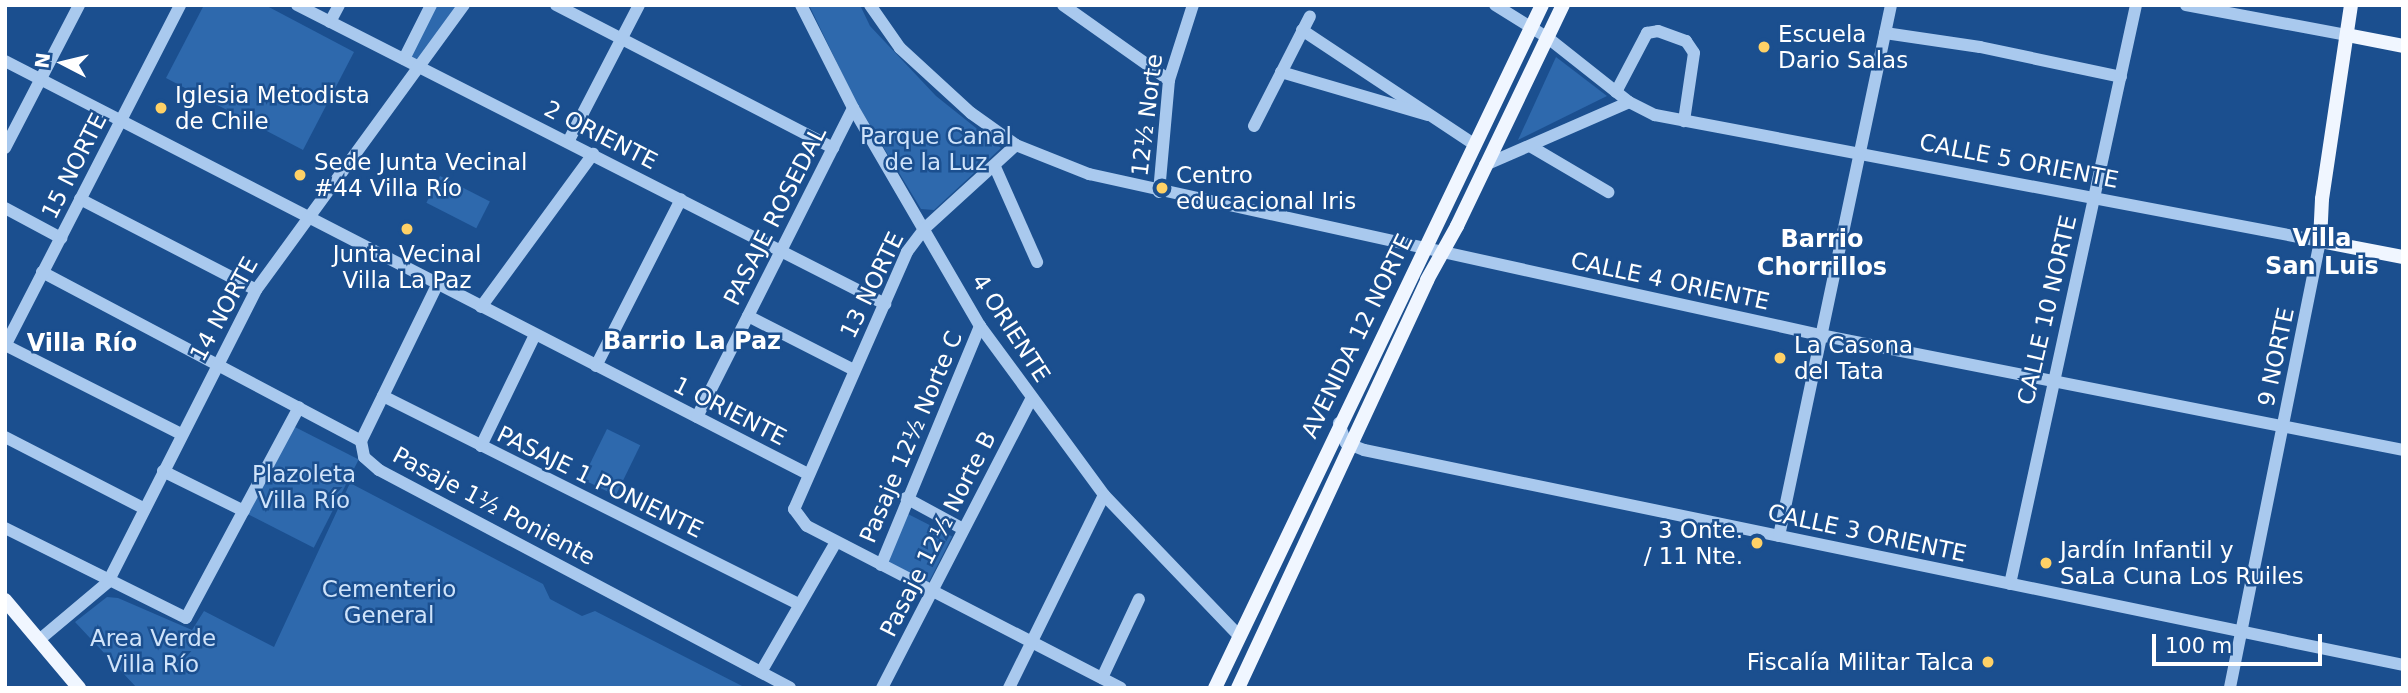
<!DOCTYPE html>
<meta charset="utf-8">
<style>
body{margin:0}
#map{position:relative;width:2408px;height:693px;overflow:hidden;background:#1b4f8f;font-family:"DejaVu Sans",sans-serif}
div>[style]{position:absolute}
.green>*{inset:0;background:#2e69ad;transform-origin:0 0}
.minor>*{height:12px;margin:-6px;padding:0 6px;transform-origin:6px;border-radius:6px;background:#a9c9ee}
.major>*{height:14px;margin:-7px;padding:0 7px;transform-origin:7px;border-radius:7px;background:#f0f6ff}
.dots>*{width:19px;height:19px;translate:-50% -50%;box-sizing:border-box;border:4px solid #1b4f8f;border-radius:50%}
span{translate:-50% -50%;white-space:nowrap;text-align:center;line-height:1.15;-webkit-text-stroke:5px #1b4f8f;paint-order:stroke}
.poi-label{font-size:23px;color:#fff}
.left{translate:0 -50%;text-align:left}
.right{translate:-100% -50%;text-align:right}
.street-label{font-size:23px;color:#fff}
.park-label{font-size:23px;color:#cfe3fa}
.neighbourhood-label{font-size:24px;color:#fff;font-weight:700}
.frame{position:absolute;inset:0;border:7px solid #fff;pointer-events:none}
.north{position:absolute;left:28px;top:28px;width:70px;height:70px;-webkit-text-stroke:5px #1b4f8f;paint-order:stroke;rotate:277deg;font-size:19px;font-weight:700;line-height:28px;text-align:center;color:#fff}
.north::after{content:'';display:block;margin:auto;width:24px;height:32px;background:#fff;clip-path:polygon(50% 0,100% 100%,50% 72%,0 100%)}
.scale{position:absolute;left:2152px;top:634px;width:170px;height:32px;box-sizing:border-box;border:4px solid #fff;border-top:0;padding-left:9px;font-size:21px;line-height:24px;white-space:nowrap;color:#fff;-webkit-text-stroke:5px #1b4f8f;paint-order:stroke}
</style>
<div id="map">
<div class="green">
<div style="clip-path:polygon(204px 5px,265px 5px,354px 52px,303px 150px,166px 78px)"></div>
<div style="clip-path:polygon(435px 5px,461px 5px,418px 61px,409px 56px)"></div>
<div style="clip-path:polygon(809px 5px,860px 5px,870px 26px,936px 96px,1001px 148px,934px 210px,921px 209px,856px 102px)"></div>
<div style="clip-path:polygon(1556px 57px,1607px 96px,1518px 140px)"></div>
<div style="left:440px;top:176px;width:56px;height:30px;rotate:27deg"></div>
<div style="left:291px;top:425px;width:76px;height:99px;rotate:27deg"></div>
<div style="left:607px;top:429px;width:37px;height:56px;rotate:26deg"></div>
<div style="clip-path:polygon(350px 483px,543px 584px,550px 599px,582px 616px,595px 611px,746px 688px,137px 688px,75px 622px,107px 597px,118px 598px,192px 630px,204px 611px,274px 647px)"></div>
<div style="left:904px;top:512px;width:54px;height:52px;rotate:27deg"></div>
</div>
<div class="minor">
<div style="left:297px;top:5px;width:660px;rotate:26.95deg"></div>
<div style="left:556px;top:5px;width:312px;rotate:27.3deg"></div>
<div style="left:801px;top:5px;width:115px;rotate:63.2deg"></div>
<div style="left:853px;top:108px;width:252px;rotate:59.8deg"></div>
<div style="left:980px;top:326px;width:210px;rotate:53.7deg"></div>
<div style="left:1104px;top:495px;width:195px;rotate:46.2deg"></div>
<div style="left:870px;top:5px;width:52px;rotate:55.1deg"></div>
<div style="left:900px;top:48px;width:96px;rotate:42.5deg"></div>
<div style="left:971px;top:113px;width:55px;rotate:35.4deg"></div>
<div style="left:1016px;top:145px;width:79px;rotate:21.7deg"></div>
<div style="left:1089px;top:174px;width:749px;rotate:12.42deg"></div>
<div style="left:1820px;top:335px;width:594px;rotate:11.16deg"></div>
<div style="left:1063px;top:5px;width:130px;rotate:35.3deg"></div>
<div style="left:1495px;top:5px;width:62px;rotate:31.9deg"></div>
<div style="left:1548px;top:38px;width:103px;rotate:38.3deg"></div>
<div style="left:1629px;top:102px;width:29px;rotate:27deg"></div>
<div style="left:1655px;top:115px;width:677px;rotate:10.73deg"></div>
<div style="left:2320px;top:241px;width:456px;rotate:101.4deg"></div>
<div style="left:2186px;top:5px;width:164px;rotate:10.6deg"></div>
<div style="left:330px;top:22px;width:19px;rotate:-62deg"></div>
<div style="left:1302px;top:30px;width:208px;rotate:33.6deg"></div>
<div style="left:1885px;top:33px;width:96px;rotate:8.4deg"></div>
<div style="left:1980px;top:47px;width:144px;rotate:12deg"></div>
<div style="left:404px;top:59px;width:60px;rotate:-63.4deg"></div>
<div style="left:5px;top:61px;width:901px;rotate:27.22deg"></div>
<div style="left:1281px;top:72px;width:153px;rotate:16.3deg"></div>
<div style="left:1616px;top:92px;width:67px;rotate:-62.3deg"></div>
<div style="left:1647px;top:33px;width:11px;rotate:-10deg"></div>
<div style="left:1658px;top:31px;width:30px;rotate:20deg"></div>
<div style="left:1686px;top:41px;width:14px;rotate:56deg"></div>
<div style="left:1694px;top:53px;width:69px;rotate:98.4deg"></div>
<div style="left:1254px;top:126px;width:123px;rotate:-63deg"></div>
<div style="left:568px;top:142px;width:154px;rotate:-62.6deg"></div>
<div style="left:1016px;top:145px;width:123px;rotate:137.6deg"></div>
<div style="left:925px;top:228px;width:30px;rotate:127deg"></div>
<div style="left:907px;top:252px;width:281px;rotate:113.7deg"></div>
<div style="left:794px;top:509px;width:21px;rotate:53deg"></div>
<div style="left:807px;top:526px;width:353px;rotate:27.3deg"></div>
<div style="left:1530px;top:146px;width:91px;rotate:30.5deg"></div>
<div style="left:5px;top:148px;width:161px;rotate:-62.6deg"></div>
<div style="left:1485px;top:165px;width:157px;rotate:-23.6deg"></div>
<div style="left:995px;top:167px;width:104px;rotate:66.1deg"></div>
<div style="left:1159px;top:192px;width:112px;rotate:-84.9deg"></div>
<div style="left:1169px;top:80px;width:79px;rotate:-72.3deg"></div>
<div style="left:80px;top:199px;width:198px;rotate:27.3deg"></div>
<div style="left:5px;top:208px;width:64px;rotate:28.2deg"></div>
<div style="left:42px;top:272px;width:361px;rotate:27.9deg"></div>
<div style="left:361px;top:441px;width:16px;rotate:79deg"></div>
<div style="left:364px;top:457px;width:20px;rotate:41deg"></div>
<div style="left:379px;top:470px;width:465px;rotate:27.9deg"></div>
<div style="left:481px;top:307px;width:190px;rotate:-53.8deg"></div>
<div style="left:748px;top:316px;width:119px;rotate:27deg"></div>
<div style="left:5px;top:345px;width:197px;rotate:26.8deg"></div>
<div style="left:5px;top:346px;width:383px;rotate:-62.8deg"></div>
<div style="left:596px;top:366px;width:187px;rotate:-63deg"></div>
<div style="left:383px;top:396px;width:465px;rotate:26.6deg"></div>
<div style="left:697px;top:417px;width:346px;rotate:-63.2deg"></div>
<div style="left:1339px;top:423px;width:21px;rotate:71deg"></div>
<div style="left:1346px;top:443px;width:19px;rotate:21deg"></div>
<div style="left:1364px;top:450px;width:1061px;rotate:11.69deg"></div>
<div style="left:5px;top:437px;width:157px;rotate:27.2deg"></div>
<div style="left:361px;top:441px;width:174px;rotate:-64deg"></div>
<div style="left:481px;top:446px;width:123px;rotate:-64.1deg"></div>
<div style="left:163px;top:471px;width:90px;rotate:26.3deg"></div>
<div style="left:906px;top:498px;width:65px;rotate:28.5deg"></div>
<div style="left:5px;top:528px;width:202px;rotate:26.4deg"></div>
<div style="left:186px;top:618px;width:239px;rotate:-61.8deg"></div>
<div style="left:1779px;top:536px;width:543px;rotate:-78.09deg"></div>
<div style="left:881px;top:565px;width:259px;rotate:-67.5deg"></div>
<div style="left:2010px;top:584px;width:593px;rotate:-77.72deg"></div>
<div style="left:39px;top:640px;width:90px;rotate:-40deg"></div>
<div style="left:108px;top:582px;width:327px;rotate:-63.1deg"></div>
<div style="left:256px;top:290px;width:353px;rotate:-53.9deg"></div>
<div style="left:761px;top:672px;width:150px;rotate:-60deg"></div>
<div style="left:1102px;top:678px;width:87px;rotate:-64.9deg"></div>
<div style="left:882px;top:688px;width:325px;rotate:-62.7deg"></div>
<div style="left:1009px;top:688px;width:215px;rotate:-63.8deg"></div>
</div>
<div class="major">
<div style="left:2351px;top:5px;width:196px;rotate:98.5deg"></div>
<div style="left:2322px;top:199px;width:42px;rotate:92.7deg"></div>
<div style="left:2320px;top:241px;width:85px;rotate:10.9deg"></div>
<div style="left:2347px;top:35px;width:57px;rotate:11.1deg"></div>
<div style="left:5px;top:600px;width:115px;rotate:49.9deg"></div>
<div style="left:1215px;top:688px;width:757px;rotate:-64.42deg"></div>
<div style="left:1238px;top:688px;width:450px;rotate:-65.1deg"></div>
<div style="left:1427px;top:280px;width:62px;rotate:-60.9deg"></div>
<div style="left:1457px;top:226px;width:245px;rotate:-64.4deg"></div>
</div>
<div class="dots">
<div style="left:1764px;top:47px;background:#ffd166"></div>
<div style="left:161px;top:108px;background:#ffd166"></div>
<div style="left:300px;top:175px;background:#ffd166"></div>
<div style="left:1162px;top:188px;background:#ffd166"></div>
<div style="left:407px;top:229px;background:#ffd166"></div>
<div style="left:1780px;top:358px;background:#ffd166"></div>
<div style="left:1757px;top:543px;background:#ffd166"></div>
<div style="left:2046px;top:563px;background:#ffd166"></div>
<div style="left:1988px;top:662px;background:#ffd166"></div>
</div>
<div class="poi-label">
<span class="left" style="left:1778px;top:47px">Escuela<br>Dario Salas</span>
<span class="left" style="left:175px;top:108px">Iglesia Metodista<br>de Chile</span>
<span class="left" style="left:314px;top:175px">Sede Junta Vecinal<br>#44 Villa Río</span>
<span class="left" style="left:1176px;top:188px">Centro<br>educacional Iris</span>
<span style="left:407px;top:267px">Junta Vecinal<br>Villa La Paz</span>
<span class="left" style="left:1794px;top:358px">La Casona<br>del Tata</span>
<span class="right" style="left:1743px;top:543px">3 Onte.<br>/ 11 Nte.</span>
<span class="left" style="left:2060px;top:563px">Jardín Infantil y<br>SaLa Cuna Los Ruiles</span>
<span class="right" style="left:1974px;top:662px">Fiscalía Militar Talca</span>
</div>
<div class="street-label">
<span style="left:1147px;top:115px;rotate:-83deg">12½ Norte</span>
<span style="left:601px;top:135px;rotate:27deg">2 ORIENTE</span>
<span style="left:2019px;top:161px;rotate:11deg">CALLE 5 ORIENTE</span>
<span style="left:74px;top:166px;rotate:-63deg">15 NORTE</span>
<span style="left:775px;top:216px;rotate:-63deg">PASAJE ROSEDAL</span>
<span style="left:1670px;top:281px;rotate:12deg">CALLE 4 ORIENTE</span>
<span style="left:872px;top:285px;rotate:-64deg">13 NORTE</span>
<span style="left:224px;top:309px;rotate:-61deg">14 NORTE</span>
<span style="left:2047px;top:310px;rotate:-77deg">CALLE 10 NORTE</span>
<span style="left:1011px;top:328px;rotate:57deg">4 ORIENTE</span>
<span style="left:1357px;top:336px;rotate:-64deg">AVENIDA 12 NORTE</span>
<span style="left:2276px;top:357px;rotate:-78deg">9 NORTE</span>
<span style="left:730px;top:411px;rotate:27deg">1 ORIENTE</span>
<span style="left:911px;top:437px;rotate:-67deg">Pasaje 12½ Norte C</span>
<span style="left:600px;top:482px;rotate:26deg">PASAJE 1 PONIENTE</span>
<span style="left:494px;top:506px;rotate:28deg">Pasaje 1½ Poniente</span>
<span style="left:1867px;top:533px;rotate:12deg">CALLE 3 ORIENTE</span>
<span style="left:938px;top:534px;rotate:-63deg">Pasaje 12½ Norte B</span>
</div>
<div class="park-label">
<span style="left:936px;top:149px">Parque Canal<br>de la Luz</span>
<span style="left:304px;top:487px">Plazoleta<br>Villa Río</span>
<span style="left:389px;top:602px">Cementerio<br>General</span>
<span style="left:153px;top:651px">Area Verde<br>Villa Río</span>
</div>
<div class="neighbourhood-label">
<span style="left:2322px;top:253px">Villa<br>San Luis</span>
<span style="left:1822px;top:254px">Barrio<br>Chorrillos</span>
<span style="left:692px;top:342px">Barrio La Paz</span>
<span style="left:82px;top:344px">Villa Río</span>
</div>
<div class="frame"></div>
<div class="north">N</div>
<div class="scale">100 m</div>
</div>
